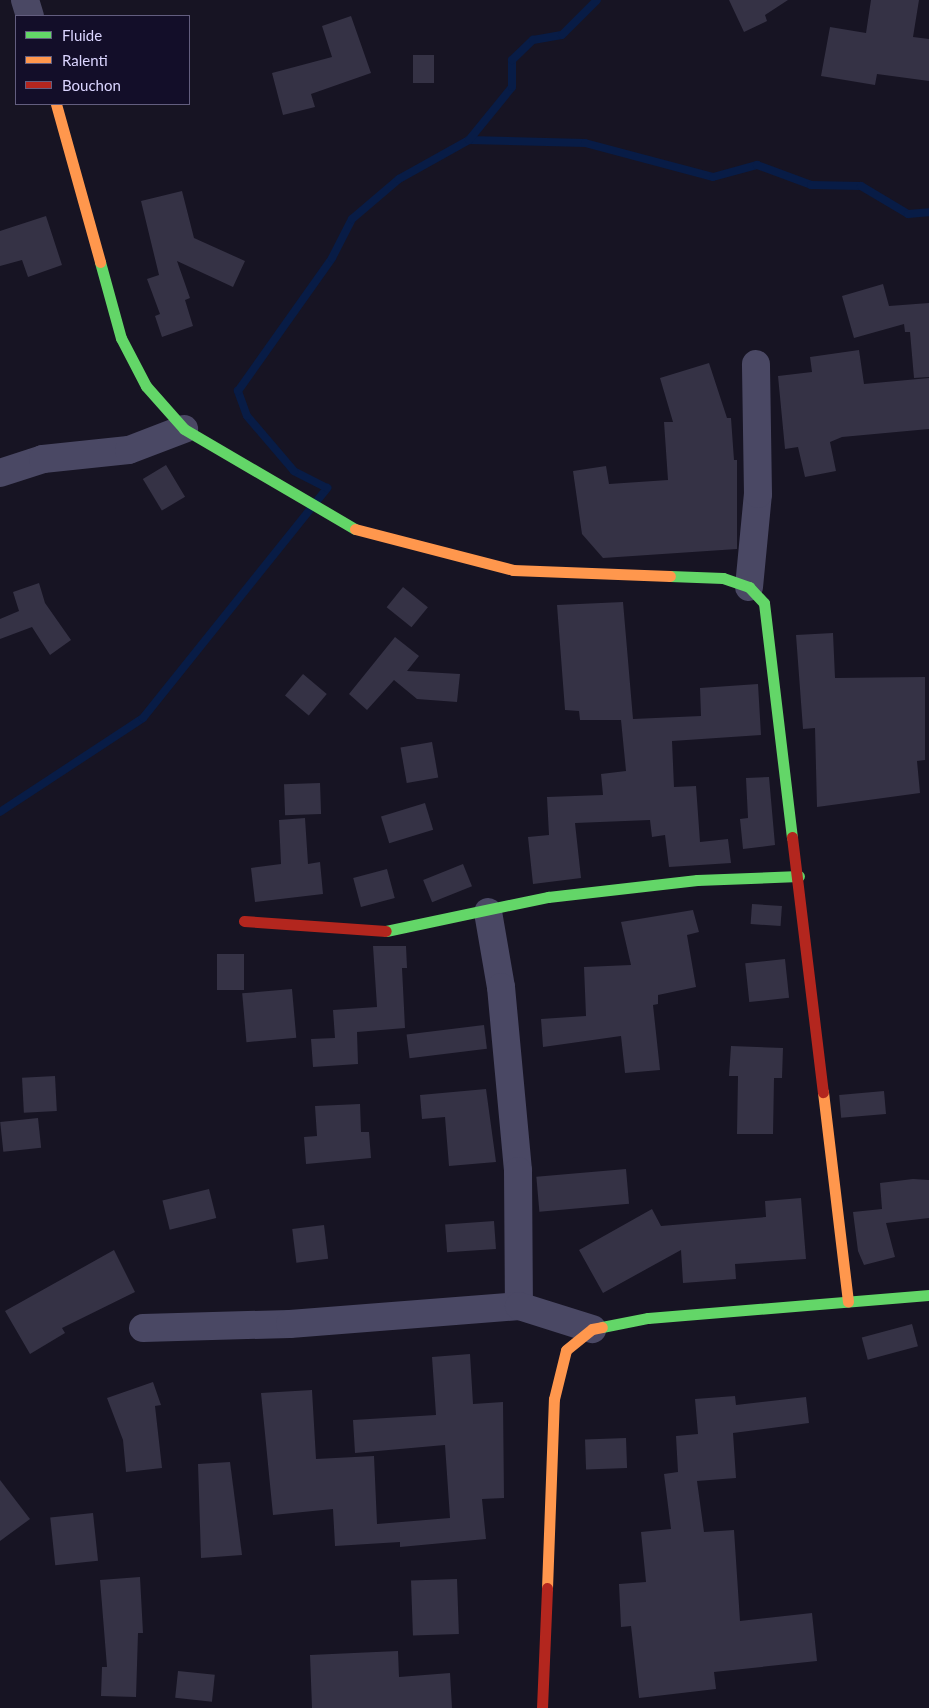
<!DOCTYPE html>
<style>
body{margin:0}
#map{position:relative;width:929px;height:1708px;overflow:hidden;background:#171423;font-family:Lato,sans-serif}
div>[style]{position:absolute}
.stream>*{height:8px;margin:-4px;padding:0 4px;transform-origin:4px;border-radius:4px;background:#081c46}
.building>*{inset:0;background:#353245;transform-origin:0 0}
.street>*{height:28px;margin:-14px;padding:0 14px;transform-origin:14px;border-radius:14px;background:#4a4864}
.fast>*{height:11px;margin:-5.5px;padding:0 5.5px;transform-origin:5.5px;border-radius:5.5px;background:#63d668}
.slow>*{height:11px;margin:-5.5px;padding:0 5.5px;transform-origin:5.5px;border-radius:5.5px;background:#ff974d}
.jam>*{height:11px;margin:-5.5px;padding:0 5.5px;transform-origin:5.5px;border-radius:5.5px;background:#b3261e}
span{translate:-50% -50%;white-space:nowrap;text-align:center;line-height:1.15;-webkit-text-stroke:5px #130e29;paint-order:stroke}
.legend{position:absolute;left:15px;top:15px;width:175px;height:90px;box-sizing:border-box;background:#130e29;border:1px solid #635e7f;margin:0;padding:6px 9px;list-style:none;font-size:15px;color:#dbd5ff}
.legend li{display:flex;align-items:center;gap:10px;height:25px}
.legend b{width:25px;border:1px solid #635e7f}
</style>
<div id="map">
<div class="stream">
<div style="left:469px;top:140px;width:116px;rotate:1.5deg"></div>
<div style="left:585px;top:143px;width:132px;rotate:14.9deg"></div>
<div style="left:713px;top:177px;width:46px;rotate:-15.3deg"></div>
<div style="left:757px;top:165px;width:58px;rotate:20.3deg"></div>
<div style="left:811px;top:185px;width:50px;rotate:1.1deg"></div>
<div style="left:861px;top:186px;width:55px;rotate:30.8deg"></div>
<div style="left:908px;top:214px;width:21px;rotate:-5deg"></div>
<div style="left:0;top:812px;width:171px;rotate:-33.3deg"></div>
<div style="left:143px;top:718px;width:295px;rotate:-51.3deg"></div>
<div style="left:327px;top:488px;width:37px;rotate:-153deg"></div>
<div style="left:294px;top:471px;width:72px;rotate:-130.5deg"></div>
<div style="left:247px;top:416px;width:27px;rotate:-110deg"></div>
<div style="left:238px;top:391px;width:163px;rotate:-54.7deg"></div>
<div style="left:332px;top:258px;width:44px;rotate:-62.9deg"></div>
<div style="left:352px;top:219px;width:62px;rotate:-40.4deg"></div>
<div style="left:399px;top:179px;width:80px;rotate:-29.1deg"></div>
<div style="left:469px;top:140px;width:68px;rotate:-50.9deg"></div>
<div style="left:512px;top:87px;width:27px;rotate:-90deg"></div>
<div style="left:512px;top:60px;width:29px;rotate:-44deg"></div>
<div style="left:533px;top:40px;width:29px;rotate:-10deg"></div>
<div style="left:562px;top:35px;width:49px;rotate:-45deg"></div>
</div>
<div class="building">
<div style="clip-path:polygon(729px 0,788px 0,765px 15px,767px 21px,744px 32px)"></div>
<div style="clip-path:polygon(871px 0,919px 0,913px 37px,929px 39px,929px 81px,877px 74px,875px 85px,821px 76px,830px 27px,866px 33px)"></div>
<div style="clip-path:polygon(351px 16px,371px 73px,311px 94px,315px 107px,283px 115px,272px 73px,332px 57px,322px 26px)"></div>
<div style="left:434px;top:55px;width:28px;height:21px;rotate:90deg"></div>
<div style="clip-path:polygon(182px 191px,194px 238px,245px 261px,233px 287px,177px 261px,190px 298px,185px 300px,193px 326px,162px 337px,155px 316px,160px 314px,147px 279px,159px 275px,141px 201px)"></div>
<div style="clip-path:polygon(46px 216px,62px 265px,28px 277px,22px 260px,0 266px,0 231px)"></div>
<div style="clip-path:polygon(883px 284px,889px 306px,929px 303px,929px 377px,914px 378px,910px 332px,905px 332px,904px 324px,854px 338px,842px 296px)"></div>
<div style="clip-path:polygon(859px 350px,864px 384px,929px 378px,929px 429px,842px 437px,830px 442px,836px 471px,805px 477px,798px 447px,785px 449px,778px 376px,812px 372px,810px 357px)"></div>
<div style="clip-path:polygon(709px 363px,727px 418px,731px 418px,734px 460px,737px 460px,737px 549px,603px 558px,582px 534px,573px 471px,606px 466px,609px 484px,668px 480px,664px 422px,673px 422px,660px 378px)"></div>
<div style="left:166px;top:465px;width:37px;height:27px;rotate:59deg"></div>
<div style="clip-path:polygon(39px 583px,45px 603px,71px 640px,50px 655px,32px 627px,0 639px,0 619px,19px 611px,13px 592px)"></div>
<div style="left:403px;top:587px;width:32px;height:26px;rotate:39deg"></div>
<div style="clip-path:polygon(623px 602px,633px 719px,701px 716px,700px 688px,758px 684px,761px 735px,672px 741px,674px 787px,696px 786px,700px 842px,728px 839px,731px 863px,669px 867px,665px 835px,652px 837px,650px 820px,575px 823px,581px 878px,533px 884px,528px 837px,549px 835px,547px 797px,603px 795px,601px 774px,626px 771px,621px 720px,580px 720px,579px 711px,565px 710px,557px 605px)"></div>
<div style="clip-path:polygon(833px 633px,835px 678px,925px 677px,925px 760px,917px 761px,920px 793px,817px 807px,815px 728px,803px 729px,796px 635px)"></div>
<div style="clip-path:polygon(395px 637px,419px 656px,407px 671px,460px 674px,457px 702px,417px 699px,394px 680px,367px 710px,349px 694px)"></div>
<div style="left:303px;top:674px;width:31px;height:28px;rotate:40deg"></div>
<div style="left:432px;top:742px;width:36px;height:32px;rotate:80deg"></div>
<div style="clip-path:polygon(769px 777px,775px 845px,743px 849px,740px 819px,748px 818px,746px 778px)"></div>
<div style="left:320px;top:783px;width:31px;height:36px;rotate:88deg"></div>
<div style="left:425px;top:803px;width:28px;height:46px;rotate:73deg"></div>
<div style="clip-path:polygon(305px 818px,308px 864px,320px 862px,323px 894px,255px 902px,251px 868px,281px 864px,279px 820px)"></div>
<div style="left:463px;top:864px;width:24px;height:43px;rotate:68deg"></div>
<div style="left:387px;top:869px;width:30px;height:35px;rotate:75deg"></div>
<div style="left:752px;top:904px;width:30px;height:20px;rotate:4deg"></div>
<div style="clip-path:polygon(693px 910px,699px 932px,687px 935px,696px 987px,658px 995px,658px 1004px,653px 1005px,660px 1070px,625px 1073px,621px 1036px,543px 1047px,541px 1019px,586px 1016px,584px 967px,631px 965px,621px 922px)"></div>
<div style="clip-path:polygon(373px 946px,406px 946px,407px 968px,402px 968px,405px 1028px,357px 1032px,358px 1064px,313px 1067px,311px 1039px,335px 1038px,333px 1010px,377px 1007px)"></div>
<div style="left:244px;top:954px;width:36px;height:27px;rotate:90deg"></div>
<div style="left:785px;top:959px;width:39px;height:40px;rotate:84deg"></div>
<div style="left:292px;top:989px;width:49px;height:50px;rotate:85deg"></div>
<div style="left:484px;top:1025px;width:24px;height:78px;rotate:83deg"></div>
<div style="clip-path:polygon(731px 1046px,783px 1048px,782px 1078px,774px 1078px,773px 1134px,737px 1134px,738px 1076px,729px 1076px)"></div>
<div style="left:55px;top:1076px;width:35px;height:33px;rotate:87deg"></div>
<div style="clip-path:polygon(486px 1089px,496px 1162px,449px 1166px,445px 1117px,422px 1119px,420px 1095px)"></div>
<div style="left:884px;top:1091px;width:23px;height:45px;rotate:85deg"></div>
<div style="clip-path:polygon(360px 1104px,361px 1132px,369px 1132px,371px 1158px,306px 1164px,304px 1137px,317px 1136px,315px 1106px)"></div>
<div style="left:38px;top:1118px;width:30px;height:38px;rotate:84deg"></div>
<div style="left:626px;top:1169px;width:35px;height:90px;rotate:85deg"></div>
<div style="clip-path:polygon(913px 1179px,929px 1180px,929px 1218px,886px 1223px,895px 1257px,864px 1265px,858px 1251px,853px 1212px,882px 1209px,880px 1183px)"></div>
<div style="left:209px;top:1189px;width:30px;height:48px;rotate:76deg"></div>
<div style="clip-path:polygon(801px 1198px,806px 1259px,735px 1264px,736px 1279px,683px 1283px,681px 1250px,603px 1293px,579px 1250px,652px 1209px,661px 1226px,766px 1217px,765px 1201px)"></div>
<div style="left:494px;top:1221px;width:28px;height:49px;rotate:86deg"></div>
<div style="left:324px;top:1225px;width:34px;height:32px;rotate:83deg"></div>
<div style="clip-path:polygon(114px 1250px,135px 1292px,62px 1328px,65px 1333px,30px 1354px,5px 1311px)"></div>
<div style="left:912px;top:1324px;width:23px;height:52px;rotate:75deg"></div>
<div style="clip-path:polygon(470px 1354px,473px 1404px,503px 1402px,504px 1498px,482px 1499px,486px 1539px,400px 1547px,400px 1542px,335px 1546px,333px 1509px,273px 1515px,261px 1393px,312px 1390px,316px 1459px,374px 1456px,377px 1524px,450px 1518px,445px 1445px,355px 1453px,353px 1420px,436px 1415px,432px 1357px)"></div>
<div style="clip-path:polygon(153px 1382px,161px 1405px,155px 1406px,162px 1468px,126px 1472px,123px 1440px,107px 1398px)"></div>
<div style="clip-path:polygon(735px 1396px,736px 1405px,806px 1397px,809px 1423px,733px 1433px,736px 1478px,697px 1481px,704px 1532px,734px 1530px,740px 1621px,812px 1613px,817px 1661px,714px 1672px,716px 1689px,639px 1698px,631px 1626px,621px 1627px,619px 1584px,646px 1582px,641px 1532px,671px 1529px,664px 1474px,678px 1472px,676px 1436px,698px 1434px,695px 1399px)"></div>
<div style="left:626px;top:1438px;width:30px;height:41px;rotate:88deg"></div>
<div style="clip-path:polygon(230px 1462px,242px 1555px,201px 1558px,198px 1464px)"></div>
<div style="clip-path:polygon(0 1480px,30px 1519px,0 1541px)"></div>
<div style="left:93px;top:1513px;width:48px;height:43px;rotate:84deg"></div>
<div style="clip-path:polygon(140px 1577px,143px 1633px,138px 1633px,136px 1697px,101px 1696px,102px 1667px,107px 1667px,100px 1580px)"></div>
<div style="left:457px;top:1579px;width:55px;height:46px;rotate:88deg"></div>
<div style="clip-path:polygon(398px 1651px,399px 1677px,450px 1673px,452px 1708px,312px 1708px,310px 1655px)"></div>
<div style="left:178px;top:1671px;width:37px;height:27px;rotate:6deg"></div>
</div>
<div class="street">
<div style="left:25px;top:0;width:17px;rotate:73deg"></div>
<div style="left:0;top:473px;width:45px;rotate:-18deg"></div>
<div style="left:43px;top:459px;width:86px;rotate:-6deg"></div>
<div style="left:129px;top:450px;width:59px;rotate:-20.9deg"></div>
<div style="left:749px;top:587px;width:93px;rotate:-84.5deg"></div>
<div style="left:758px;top:494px;width:130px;rotate:-90.9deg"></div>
<div style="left:488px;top:912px;width:76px;rotate:80.2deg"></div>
<div style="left:501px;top:987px;width:185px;rotate:84.7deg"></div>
<div style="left:518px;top:1171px;width:135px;rotate:89.6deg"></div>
<div style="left:143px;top:1328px;width:147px;rotate:-1.6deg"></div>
<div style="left:290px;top:1324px;width:230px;rotate:-4.5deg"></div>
<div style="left:519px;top:1306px;width:77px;rotate:17.5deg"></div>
</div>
<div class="fast">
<div style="left:100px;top:262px;width:79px;rotate:74.6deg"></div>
<div style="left:121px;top:338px;width:54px;rotate:62.5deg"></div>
<div style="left:146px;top:386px;width:57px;rotate:48.5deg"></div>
<div style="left:184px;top:429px;width:198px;rotate:30.3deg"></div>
<div style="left:670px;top:576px;width:53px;rotate:2.2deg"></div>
<div style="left:723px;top:578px;width:28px;rotate:19deg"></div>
<div style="left:749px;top:587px;width:22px;rotate:47deg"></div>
<div style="left:764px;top:603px;width:236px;rotate:83.2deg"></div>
<div style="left:386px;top:931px;width:166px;rotate:-11.9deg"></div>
<div style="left:548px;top:897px;width:150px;rotate:-6.5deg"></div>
<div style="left:697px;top:880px;width:102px;rotate:-2.2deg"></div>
<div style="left:602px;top:1327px;width:47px;rotate:-11.1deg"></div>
<div style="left:648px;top:1318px;width:282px;rotate:-4.7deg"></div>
</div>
<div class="slow">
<div style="left:56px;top:104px;width:164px;rotate:74.4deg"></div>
<div style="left:355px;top:529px;width:163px;rotate:14.5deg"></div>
<div style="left:513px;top:570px;width:157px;rotate:2.2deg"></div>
<div style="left:823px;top:1092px;width:211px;rotate:83.2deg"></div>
<div style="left:547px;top:1588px;width:189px;rotate:-87.9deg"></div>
<div style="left:554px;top:1399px;width:50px;rotate:-76.2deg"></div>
<div style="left:566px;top:1350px;width:33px;rotate:-39deg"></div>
<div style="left:592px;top:1329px;width:10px;rotate:-11deg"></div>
</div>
<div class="jam">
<div style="left:792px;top:837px;width:257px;rotate:83.1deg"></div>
<div style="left:244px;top:921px;width:142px;rotate:4deg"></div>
<div style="left:542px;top:1708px;width:120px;rotate:-87.6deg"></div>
</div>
<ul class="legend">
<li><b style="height:6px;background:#63d668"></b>Fluide</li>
<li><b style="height:6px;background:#ff974d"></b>Ralenti</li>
<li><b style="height:6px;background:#b3261e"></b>Bouchon</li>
</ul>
</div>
